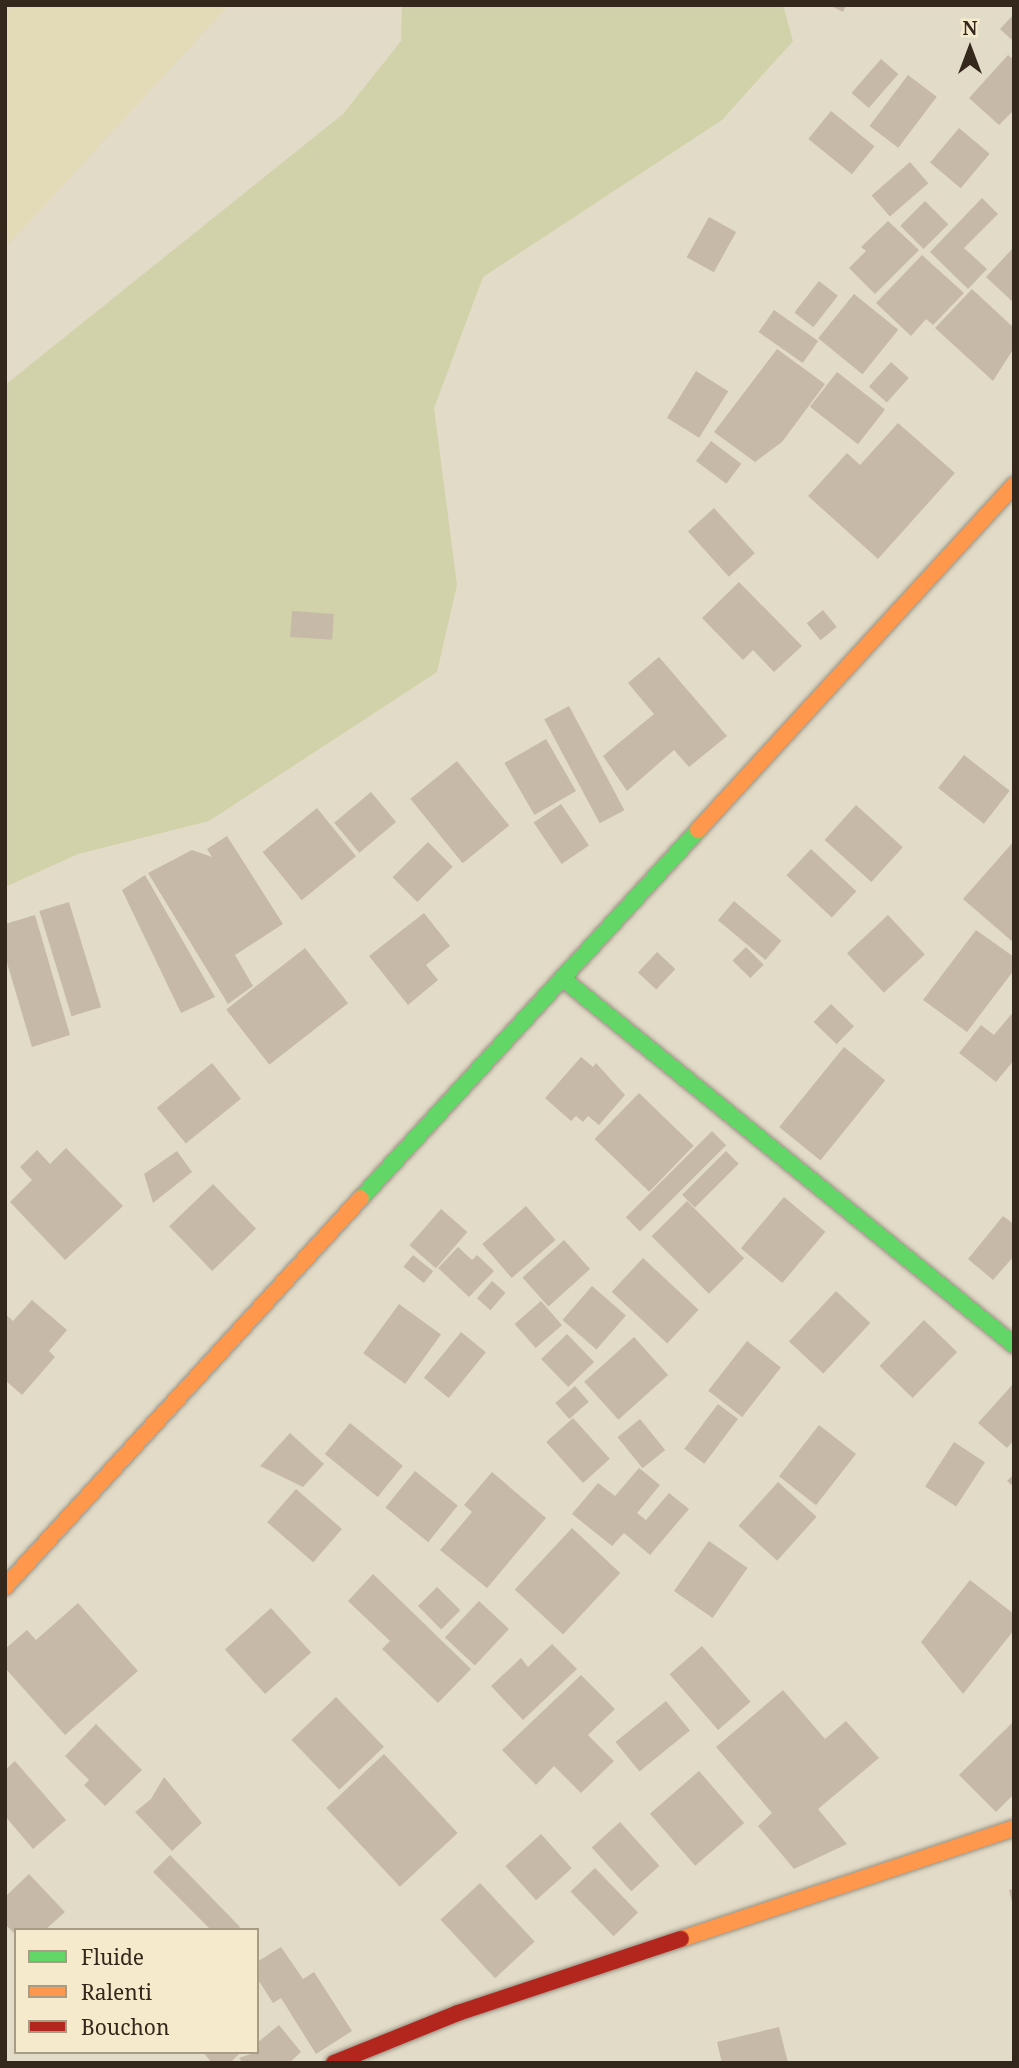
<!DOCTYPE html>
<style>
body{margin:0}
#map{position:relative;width:1019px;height:2068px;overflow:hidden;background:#e2dbc7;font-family:"Noto Serif",serif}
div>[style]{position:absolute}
.farmland>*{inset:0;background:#e3dbb7}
.green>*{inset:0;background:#d1d2a9}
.building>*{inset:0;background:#c6b9a8;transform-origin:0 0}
.roads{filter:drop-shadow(0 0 2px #968f81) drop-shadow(0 0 2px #968f81)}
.fast>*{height:16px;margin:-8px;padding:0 8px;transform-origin:8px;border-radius:8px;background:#63d668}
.slow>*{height:16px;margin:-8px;padding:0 8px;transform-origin:8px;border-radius:8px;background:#ff974d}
.jam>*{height:16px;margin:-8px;padding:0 8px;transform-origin:8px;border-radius:8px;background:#b3261e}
span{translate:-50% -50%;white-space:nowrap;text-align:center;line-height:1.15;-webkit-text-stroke:5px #f5eacc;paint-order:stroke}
.frame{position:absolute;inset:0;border:7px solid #34271b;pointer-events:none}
.legend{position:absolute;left:14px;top:1928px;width:245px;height:126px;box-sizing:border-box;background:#f5eacc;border:2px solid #a89c85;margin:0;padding:9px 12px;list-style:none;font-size:21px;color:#34271b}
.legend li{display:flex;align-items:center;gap:14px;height:35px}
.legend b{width:35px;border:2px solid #a89c85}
.north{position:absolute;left:935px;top:14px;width:70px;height:70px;-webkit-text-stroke:5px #f5eacc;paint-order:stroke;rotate:0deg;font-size:19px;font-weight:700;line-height:28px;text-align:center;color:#34271b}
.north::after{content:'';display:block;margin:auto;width:24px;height:32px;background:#34271b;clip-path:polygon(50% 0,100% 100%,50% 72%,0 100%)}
</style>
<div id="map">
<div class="farmland">
<div style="clip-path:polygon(5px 5px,229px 5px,5px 248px)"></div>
</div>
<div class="green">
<div style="clip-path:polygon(402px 5px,783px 5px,793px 41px,722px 120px,483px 277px,434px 408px,457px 585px,437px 672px,209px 821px,78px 854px,5px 887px,5px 385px,343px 114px,401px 41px)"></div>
</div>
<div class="building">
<div style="clip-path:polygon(829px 5px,846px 5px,843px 12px)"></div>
<div style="clip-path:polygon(1014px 14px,1014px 42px,1000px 29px)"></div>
<div style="clip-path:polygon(1008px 55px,1014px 60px,1014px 110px,999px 125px,969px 98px)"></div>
<div style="left:881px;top:59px;width:23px;height:45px;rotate:41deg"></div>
<div style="left:908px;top:75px;width:36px;height:64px;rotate:37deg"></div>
<div style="left:831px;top:111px;width:56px;height:36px;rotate:39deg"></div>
<div style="left:959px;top:128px;width:40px;height:45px;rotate:40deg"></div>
<div style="left:910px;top:162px;width:28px;height:51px;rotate:49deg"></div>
<div style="clip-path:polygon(982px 198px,998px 214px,964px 248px,987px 269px,968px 289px,930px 252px)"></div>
<div style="left:925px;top:201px;width:33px;height:35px;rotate:45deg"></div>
<div style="left:709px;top:217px;width:31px;height:46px;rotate:29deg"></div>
<div style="clip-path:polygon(888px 221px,919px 250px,875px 294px,849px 268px,866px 251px,861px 247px)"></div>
<div style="clip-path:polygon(1014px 247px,1014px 303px,986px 277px)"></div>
<div style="clip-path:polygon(922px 255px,964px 293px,933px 325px,926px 319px,911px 336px,876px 303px)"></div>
<div style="left:819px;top:281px;width:24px;height:40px;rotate:38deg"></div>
<div style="clip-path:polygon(972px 289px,1014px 328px,1014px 348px,993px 381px,935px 328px)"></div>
<div style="left:854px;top:294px;width:57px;height:57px;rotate:39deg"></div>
<div style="left:774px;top:310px;width:54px;height:27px;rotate:35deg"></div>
<div style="clip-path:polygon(777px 349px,825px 384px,782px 442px,755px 462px,714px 432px)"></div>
<div style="left:891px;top:362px;width:24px;height:33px;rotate:42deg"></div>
<div style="left:696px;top:371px;width:38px;height:55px;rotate:32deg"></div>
<div style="left:837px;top:372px;width:61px;height:44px;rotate:38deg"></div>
<div style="clip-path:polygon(898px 423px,955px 473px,878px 559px,808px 496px,847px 453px,860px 465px)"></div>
<div style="left:711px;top:441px;width:38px;height:25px;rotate:37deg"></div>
<div style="left:714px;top:508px;width:61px;height:35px;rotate:48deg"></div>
<div style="clip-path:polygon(739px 582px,802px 646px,774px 672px,753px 650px,743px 660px,702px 618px)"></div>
<div style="left:823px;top:610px;width:22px;height:21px;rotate:51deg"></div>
<div style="left:292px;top:611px;width:42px;height:26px;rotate:4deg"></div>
<div style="clip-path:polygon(659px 657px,727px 736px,689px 767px,674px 750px,627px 791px,603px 756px,654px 714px,628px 683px)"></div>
<div style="left:569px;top:706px;width:118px;height:28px;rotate:62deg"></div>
<div style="left:546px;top:739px;width:60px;height:48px;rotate:60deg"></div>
<div style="left:964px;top:755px;width:58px;height:42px;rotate:38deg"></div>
<div style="left:457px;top:761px;width:83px;height:60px;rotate:51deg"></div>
<div style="left:371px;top:792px;width:39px;height:48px;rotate:50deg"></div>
<div style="left:561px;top:804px;width:50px;height:33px;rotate:56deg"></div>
<div style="left:856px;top:805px;width:63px;height:47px;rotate:42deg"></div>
<div style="left:317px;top:808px;width:62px;height:70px;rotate:51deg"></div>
<div style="clip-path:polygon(227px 836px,283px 924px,235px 955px,253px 986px,228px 1004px,148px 873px,192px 850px,212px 857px,207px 849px)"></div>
<div style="clip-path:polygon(1014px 841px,1014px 943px,963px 899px)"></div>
<div style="left:428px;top:842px;width:35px;height:50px;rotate:45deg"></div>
<div style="left:811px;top:849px;width:62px;height:36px;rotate:43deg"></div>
<div style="clip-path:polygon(145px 875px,215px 997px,181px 1013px,122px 890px)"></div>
<div style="left:734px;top:901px;width:62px;height:25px;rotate:40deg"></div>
<div style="left:69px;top:902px;width:110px;height:31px;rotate:73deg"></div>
<div style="clip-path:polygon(424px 913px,450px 946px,426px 965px,438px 980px,408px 1005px,369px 956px)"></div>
<div style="clip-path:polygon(35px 915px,70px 1035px,32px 1047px,5px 956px,5px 924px)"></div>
<div style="left:888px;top:915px;width:54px;height:56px;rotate:47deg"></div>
<div style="clip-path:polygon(976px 930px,1014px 957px,1014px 970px,967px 1032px,923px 1000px)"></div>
<div style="left:746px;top:947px;width:25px;height:19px;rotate:45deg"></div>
<div style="left:305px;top:948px;width:70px;height:100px;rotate:52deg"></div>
<div style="left:657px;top:952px;width:25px;height:28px;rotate:43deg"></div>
<div style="left:831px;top:1004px;width:32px;height:25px;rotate:44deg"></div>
<div style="clip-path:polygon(1014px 1011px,1014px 1060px,996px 1082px,959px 1053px,981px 1025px,994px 1035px)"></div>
<div style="left:844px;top:1047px;width:53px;height:103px;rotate:39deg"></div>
<div style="clip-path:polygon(581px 1057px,593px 1067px,596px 1063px,625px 1095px,599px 1125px,588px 1116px,583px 1122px,576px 1116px,571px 1121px,545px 1098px)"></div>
<div style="left:212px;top:1063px;width:46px;height:71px;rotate:51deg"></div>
<div style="left:639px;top:1093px;width:76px;height:64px;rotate:44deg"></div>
<div style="left:712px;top:1131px;width:20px;height:122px;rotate:45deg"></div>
<div style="clip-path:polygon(66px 1148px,123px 1206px,65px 1260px,10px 1202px,32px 1180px,20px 1167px,37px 1150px,50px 1164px)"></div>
<div style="clip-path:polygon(177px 1151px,192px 1172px,153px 1203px,144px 1174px)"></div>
<div style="left:726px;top:1151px;width:18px;height:62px;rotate:45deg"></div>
<div style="left:213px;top:1184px;width:62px;height:61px;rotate:46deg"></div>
<div style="left:784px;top:1197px;width:54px;height:67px;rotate:40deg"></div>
<div style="left:687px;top:1201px;width:81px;height:50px;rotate:45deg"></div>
<div style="left:526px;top:1206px;width:45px;height:58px;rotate:49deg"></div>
<div style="left:441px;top:1209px;width:35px;height:48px;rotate:41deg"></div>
<div style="clip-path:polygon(1003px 1216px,1014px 1224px,1014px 1256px,993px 1280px,968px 1259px)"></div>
<div style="left:564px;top:1240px;width:39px;height:56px;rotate:48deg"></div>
<div style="clip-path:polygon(458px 1247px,472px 1260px,477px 1255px,494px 1271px,469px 1297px,438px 1268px)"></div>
<div style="left:413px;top:1255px;width:26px;height:15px;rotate:39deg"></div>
<div style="left:643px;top:1258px;width:76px;height:46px;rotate:43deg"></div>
<div style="left:492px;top:1281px;width:18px;height:23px;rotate:41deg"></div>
<div style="left:592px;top:1286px;width:45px;height:45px;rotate:41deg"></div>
<div style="left:836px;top:1291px;width:47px;height:69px;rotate:43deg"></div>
<div style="clip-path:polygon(32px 1300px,67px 1330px,49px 1351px,55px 1357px,22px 1395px,5px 1380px,5px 1314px,13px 1321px)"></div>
<div style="left:541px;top:1301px;width:32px;height:35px;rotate:49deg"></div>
<div style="left:399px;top:1304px;width:52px;height:61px;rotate:36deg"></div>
<div style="left:924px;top:1320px;width:46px;height:64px;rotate:44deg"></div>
<div style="left:461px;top:1332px;width:32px;height:59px;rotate:39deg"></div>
<div style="left:567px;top:1334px;width:39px;height:36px;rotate:46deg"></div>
<div style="left:634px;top:1337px;width:51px;height:67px;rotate:48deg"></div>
<div style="left:747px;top:1341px;width:43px;height:63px;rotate:38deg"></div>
<div style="clip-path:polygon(1014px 1383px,1014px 1440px,1007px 1448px,978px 1423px)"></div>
<div style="left:575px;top:1386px;width:21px;height:26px;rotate:49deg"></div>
<div style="left:718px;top:1404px;width:25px;height:56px;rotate:37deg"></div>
<div style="left:573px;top:1418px;width:55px;height:36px;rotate:48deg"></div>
<div style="left:640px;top:1419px;width:40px;height:29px;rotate:51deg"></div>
<div style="left:350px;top:1423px;width:68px;height:40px;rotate:39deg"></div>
<div style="left:819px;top:1425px;width:47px;height:65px;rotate:38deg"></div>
<div style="clip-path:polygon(290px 1433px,324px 1464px,303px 1487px,260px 1466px)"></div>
<div style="left:954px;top:1442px;width:37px;height:53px;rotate:33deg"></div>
<div style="clip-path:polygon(639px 1468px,660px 1485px,637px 1513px,646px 1520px,669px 1493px,689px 1509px,650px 1555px,624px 1533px,612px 1546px,572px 1514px,598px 1483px,615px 1496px)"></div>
<div style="left:415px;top:1471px;width:55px;height:47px;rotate:39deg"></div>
<div style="clip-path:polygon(492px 1472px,546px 1518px,487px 1588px,440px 1550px,472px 1512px,464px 1505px)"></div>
<div style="clip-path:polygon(1014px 1474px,1014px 1487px,1007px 1481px)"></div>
<div style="left:778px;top:1482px;width:52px;height:59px;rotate:42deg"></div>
<div style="left:296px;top:1489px;width:61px;height:44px;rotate:41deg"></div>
<div style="left:572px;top:1528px;width:66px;height:84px;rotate:43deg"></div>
<div style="left:709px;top:1541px;width:47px;height:61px;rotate:35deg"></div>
<div style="clip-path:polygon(373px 1574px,471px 1669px,438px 1703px,382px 1649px,390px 1641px,348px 1601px)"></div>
<div style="clip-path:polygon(970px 1580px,1014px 1614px,1014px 1630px,963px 1694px,921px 1642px)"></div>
<div style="left:437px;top:1587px;width:33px;height:27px;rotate:45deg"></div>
<div style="left:479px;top:1601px;width:41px;height:50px;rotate:43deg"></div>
<div style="clip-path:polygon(78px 1603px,138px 1671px,65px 1735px,5px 1668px,5px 1649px,27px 1630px,36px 1640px)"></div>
<div style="left:271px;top:1608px;width:60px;height:62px;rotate:48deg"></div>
<div style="clip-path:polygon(552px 1644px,577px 1669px,523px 1720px,491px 1686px,521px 1658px,528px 1667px)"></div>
<div style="left:702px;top:1646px;width:74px;height:43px;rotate:49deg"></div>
<div style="clip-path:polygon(581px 1675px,615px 1709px,588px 1735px,614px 1761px,581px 1793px,554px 1766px,536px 1785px,502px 1750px)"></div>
<div style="clip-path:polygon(783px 1690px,825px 1739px,846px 1721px,879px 1758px,818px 1809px,847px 1844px,794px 1869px,758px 1826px,772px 1813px,716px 1747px)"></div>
<div style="left:336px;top:1697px;width:69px;height:62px;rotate:46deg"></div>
<div style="left:666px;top:1701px;width:38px;height:65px;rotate:51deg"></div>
<div style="clip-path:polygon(1014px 1721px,1014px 1794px,996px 1812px,959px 1775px)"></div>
<div style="clip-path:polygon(96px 1724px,142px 1770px,105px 1806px,84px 1785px,89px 1780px,65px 1756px)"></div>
<div style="left:384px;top:1754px;width:108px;height:79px;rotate:47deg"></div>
<div style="clip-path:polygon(15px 1761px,66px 1820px,33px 1849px,5px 1816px,5px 1770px)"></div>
<div style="left:699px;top:1771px;width:69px;height:65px;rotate:49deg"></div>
<div style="clip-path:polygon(164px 1777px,202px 1823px,172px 1851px,135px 1812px,151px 1799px)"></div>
<div style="left:620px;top:1822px;width:59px;height:38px;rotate:48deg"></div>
<div style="left:541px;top:1834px;width:46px;height:48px;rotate:48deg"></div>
<div style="clip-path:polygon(170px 1855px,240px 1927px,237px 1930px,211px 1930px,153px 1872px)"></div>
<div style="left:595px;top:1868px;width:62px;height:34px;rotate:46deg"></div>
<div style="clip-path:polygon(29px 1874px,65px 1912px,45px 1930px,16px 1930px,16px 1935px,5px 1924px,5px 1897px)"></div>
<div style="left:480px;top:1883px;width:80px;height:54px;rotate:47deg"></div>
<div style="clip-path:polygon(1014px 1889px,1014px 1906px,1013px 1906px,1009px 1890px)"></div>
<div style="clip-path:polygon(281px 1947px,303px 1979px,314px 1972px,352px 2031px,316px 2054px,281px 1998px,273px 2003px,257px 1978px,257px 1962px)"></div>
<div style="clip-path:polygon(279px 2025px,301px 2052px,289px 2063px,243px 2063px,239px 2058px,257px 2052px,257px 2043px)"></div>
<div style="clip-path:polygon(779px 2027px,788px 2063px,722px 2063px,717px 2042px)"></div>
<div style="clip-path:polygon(203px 2052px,241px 2052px,230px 2063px,212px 2063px)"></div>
</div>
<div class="roads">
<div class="fast">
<div style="left:562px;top:978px;width:582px;rotate:39.07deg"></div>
<div style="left:361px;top:1198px;width:499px;rotate:-47.5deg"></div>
</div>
<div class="slow">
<div style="left:698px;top:830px;width:468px;rotate:-47.5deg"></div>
<div style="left:5px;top:1587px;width:527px;rotate:-47.54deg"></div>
<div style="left:681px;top:1939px;width:351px;rotate:-18.4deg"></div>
</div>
<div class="jam">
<div style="left:334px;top:2063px;width:134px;rotate:-22deg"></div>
<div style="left:458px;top:2013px;width:235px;rotate:-18.4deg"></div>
</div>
</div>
<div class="frame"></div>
<ul class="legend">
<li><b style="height:9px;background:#63d668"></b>Fluide</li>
<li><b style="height:9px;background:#ff974d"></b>Ralenti</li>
<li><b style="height:9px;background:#b3261e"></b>Bouchon</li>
</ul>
<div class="north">N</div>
</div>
